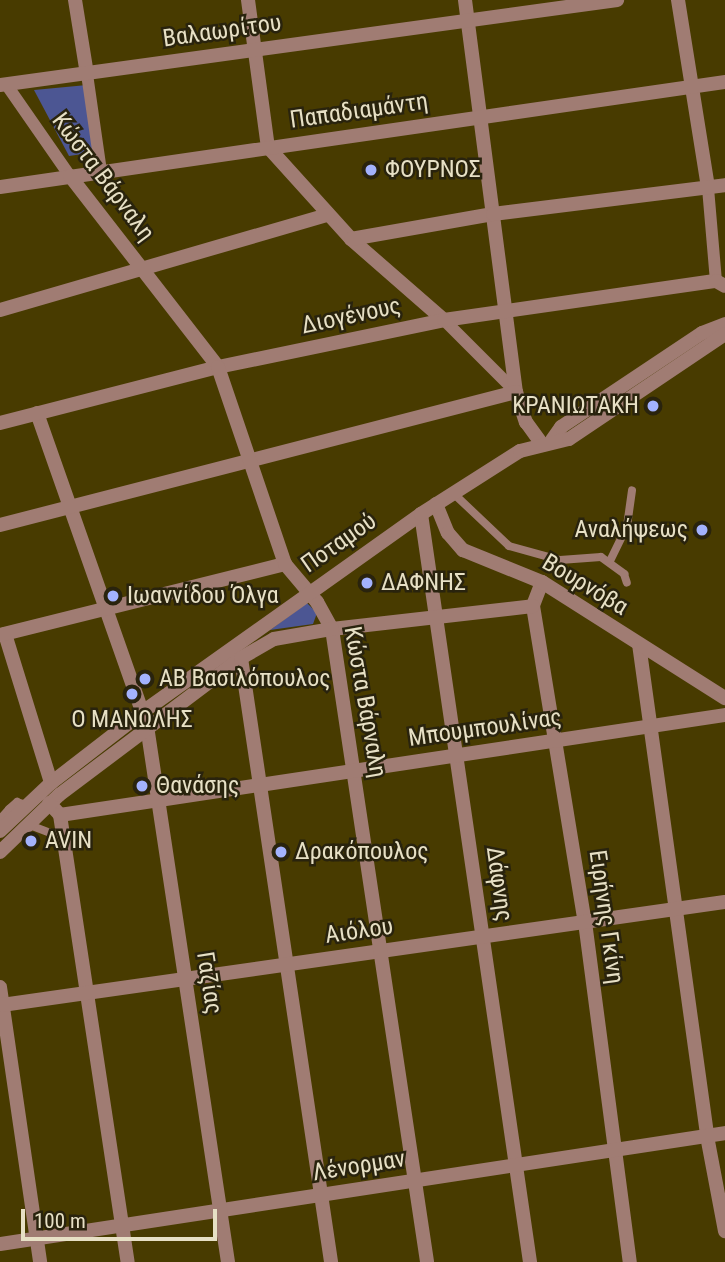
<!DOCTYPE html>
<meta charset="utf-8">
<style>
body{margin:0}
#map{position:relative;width:725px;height:1262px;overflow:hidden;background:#483b00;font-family:"Roboto Condensed",sans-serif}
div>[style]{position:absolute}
.green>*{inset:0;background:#4c5693}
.service>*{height:8px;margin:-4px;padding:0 4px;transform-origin:4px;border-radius:4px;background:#a07c73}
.pedestrian>*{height:12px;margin:-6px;padding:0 6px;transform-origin:6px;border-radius:6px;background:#a07c73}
.minor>*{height:14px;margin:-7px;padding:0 7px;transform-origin:7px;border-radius:7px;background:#a07c73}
.tertiary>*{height:14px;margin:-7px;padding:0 7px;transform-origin:7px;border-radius:7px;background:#a07c73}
.dots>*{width:19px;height:19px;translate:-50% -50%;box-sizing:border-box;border:4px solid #29230d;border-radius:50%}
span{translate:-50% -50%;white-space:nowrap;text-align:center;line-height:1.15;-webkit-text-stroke:5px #29230d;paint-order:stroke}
.street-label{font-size:24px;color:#e7e0c5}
.poi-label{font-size:24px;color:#e7e0c5}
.left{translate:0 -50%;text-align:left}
.right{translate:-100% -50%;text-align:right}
.scale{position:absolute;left:21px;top:1209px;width:196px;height:32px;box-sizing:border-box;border:4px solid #e7e0c5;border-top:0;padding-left:9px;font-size:21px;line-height:24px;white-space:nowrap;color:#e7e0c5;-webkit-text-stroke:5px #29230d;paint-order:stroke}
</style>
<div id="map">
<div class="green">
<div style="clip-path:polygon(87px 85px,96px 152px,69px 156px,34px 90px)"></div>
<div style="clip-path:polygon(307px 603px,317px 613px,313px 624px,270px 630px)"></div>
</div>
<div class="service">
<div style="left:453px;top:493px;width:77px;rotate:43.4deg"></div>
<div style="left:509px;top:546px;width:53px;rotate:15.4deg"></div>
<div style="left:560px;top:560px;width:41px;rotate:-4.2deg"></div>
<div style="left:601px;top:557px;width:29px;rotate:36deg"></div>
<div style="left:624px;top:574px;width:9px;rotate:72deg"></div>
<div style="left:610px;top:561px;width:39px;rotate:-64deg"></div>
<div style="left:627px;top:526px;width:36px;rotate:-82deg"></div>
<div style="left:27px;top:824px;width:39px;rotate:21deg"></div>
<div style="left:2px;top:828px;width:10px;rotate:-96deg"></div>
<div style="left:1px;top:818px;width:12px;rotate:-48deg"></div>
<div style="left:9px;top:809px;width:11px;rotate:-41deg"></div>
<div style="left:17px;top:802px;width:9px;rotate:18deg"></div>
</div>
<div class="pedestrian">
<div style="left:87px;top:74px;width:98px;rotate:81.8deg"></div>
<div style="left:6px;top:84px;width:112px;rotate:55.2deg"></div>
<div style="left:708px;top:188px;width:93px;rotate:85.1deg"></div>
<div style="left:444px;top:320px;width:102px;rotate:45deg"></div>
</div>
<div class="minor">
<div style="left:75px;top:0;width:75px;rotate:80.8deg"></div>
<div style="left:248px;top:0;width:148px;rotate:82.3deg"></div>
<div style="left:268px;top:147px;width:124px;rotate:47.9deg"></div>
<div style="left:351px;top:239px;width:123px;rotate:41.1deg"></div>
<div style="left:465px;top:0;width:395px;rotate:82.6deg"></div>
<div style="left:516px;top:392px;width:32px;rotate:72deg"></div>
<div style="left:526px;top:422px;width:26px;rotate:54deg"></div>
<div style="left:678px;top:0;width:190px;rotate:80.9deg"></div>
<div style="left:0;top:85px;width:623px;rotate:-7.84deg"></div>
<div style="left:0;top:187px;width:733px;rotate:-8.24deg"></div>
<div style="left:351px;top:239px;width:144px;rotate:-10deg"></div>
<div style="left:493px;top:214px;width:234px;rotate:-7.1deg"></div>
<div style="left:0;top:310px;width:341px;rotate:-16.2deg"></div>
<div style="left:37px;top:413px;width:328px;rotate:70.6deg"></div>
<div style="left:0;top:423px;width:225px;rotate:-14.4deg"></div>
<div style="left:218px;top:367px;width:231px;rotate:-11.7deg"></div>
<div style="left:444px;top:320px;width:275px;rotate:-8.2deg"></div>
<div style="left:716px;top:281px;width:10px;rotate:29deg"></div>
<div style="left:421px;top:514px;width:756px;rotate:81.71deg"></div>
<div style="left:0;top:525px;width:533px;rotate:-14.45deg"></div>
<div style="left:542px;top:582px;width:26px;rotate:111deg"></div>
<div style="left:533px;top:606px;width:320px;rotate:80.7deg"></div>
<div style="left:585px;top:922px;width:343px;rotate:82.5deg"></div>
<div style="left:332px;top:629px;width:202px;rotate:-6.5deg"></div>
<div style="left:5px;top:634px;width:156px;rotate:72.8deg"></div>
<div style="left:0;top:635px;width:294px;rotate:-14deg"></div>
<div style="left:639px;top:644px;width:497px;rotate:82.1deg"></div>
<div style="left:707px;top:1136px;width:97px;rotate:79.3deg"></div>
<div style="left:241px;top:658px;width:611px;rotate:81.52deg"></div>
<div style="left:60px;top:815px;width:452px;rotate:81.4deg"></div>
<div style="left:0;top:987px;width:278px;rotate:81.7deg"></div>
<div style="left:2px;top:1005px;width:730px;rotate:-8.11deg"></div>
<div style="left:0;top:1244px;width:733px;rotate:-8.7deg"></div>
</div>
<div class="tertiary">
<div style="left:70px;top:176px;width:242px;rotate:52.2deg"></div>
<div style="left:218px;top:367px;width:208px;rotate:71.2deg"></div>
<div style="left:285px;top:564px;width:50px;rotate:49.9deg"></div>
<div style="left:317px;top:602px;width:31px;rotate:61deg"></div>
<div style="left:332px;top:629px;width:640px;rotate:81.46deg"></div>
<div style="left:552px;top:440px;width:16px;rotate:-55deg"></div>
<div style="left:561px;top:427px;width:169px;rotate:-33.7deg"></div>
<div style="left:702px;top:333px;width:25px;rotate:-21deg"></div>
<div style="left:436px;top:504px;width:31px;rotate:68deg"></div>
<div style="left:448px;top:533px;width:23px;rotate:49deg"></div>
<div style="left:463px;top:550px;width:85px;rotate:22.1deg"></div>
<div style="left:542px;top:582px;width:217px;rotate:32.4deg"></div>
<div style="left:147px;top:726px;width:542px;rotate:81.41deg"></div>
<div style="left:49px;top:803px;width:16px;rotate:47deg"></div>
<div style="left:60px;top:815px;width:672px;rotate:-8.55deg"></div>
<div style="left:0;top:831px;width:70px;rotate:-43.3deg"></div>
<div style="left:51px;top:783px;width:118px;rotate:-37.7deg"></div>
<div style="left:144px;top:711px;width:340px;rotate:-35.4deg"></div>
<div style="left:421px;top:514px;width:117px;rotate:-32.5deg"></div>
<div style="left:520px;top:451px;width:50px;rotate:-13.8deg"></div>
<div style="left:569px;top:439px;width:188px;rotate:-33.9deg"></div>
<div style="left:0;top:852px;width:82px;rotate:-44deg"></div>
<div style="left:59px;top:795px;width:228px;rotate:-37deg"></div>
<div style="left:241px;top:658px;width:38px;rotate:-30deg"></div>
<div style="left:274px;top:639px;width:59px;rotate:-9.8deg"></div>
</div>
<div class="dots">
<div style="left:371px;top:170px;background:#a3b2fd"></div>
<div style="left:653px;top:406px;background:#a3b2fd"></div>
<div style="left:702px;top:530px;background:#a3b2fd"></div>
<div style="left:367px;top:583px;background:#a3b2fd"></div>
<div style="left:113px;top:596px;background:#a3b2fd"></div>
<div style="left:145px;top:679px;background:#a3b2fd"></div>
<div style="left:132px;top:694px;background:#a3b2fd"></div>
<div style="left:142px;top:786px;background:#a3b2fd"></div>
<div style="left:31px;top:841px;background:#a3b2fd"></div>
<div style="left:281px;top:852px;background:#a3b2fd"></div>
</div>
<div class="street-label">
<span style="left:222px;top:31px;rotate:-8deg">Βαλαωρίτου</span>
<span style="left:359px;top:111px;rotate:-8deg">Παπαδιαμάντη</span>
<span style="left:103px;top:177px;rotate:53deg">Κώστα Βάρναλη</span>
<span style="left:351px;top:316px;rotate:-12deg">Διογένους</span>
<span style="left:339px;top:543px;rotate:-35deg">Ποταμού</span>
<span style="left:585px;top:585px;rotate:31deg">Βουρνόβα</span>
<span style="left:365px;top:702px;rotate:80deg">Κώστα Βάρναλη</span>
<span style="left:485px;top:728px;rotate:-8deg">Μπουμπουλίνας</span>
<span style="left:499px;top:884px;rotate:82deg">Δάφνης</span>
<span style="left:606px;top:917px;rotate:82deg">Ειρήνης Γκίνη</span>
<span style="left:359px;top:931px;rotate:-8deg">Αιόλου</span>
<span style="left:209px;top:983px;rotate:81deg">Γαζίας</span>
<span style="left:359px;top:1166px;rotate:-9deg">Λένορμαν</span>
</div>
<div class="poi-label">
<span class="left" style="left:385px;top:170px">ΦΟΥΡΝΟΣ</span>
<span class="right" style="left:639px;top:406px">ΚΡΑΝΙΩΤΑΚΗ</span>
<span class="right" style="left:688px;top:530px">Αναλήψεως</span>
<span class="left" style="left:381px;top:583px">ΔΑΦΝΗΣ</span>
<span class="left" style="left:127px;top:596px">Ιωαννίδου Όλγα</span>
<span class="left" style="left:159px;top:679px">ΑΒ Βασιλόπουλος</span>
<span style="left:132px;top:720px">O ΜΑΝΩΛΗΣ</span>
<span class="left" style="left:156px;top:786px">Θανάσης</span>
<span class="left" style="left:45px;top:841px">AVIN</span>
<span class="left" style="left:295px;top:852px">Δρακόπουλος</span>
</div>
<div class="scale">100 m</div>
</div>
